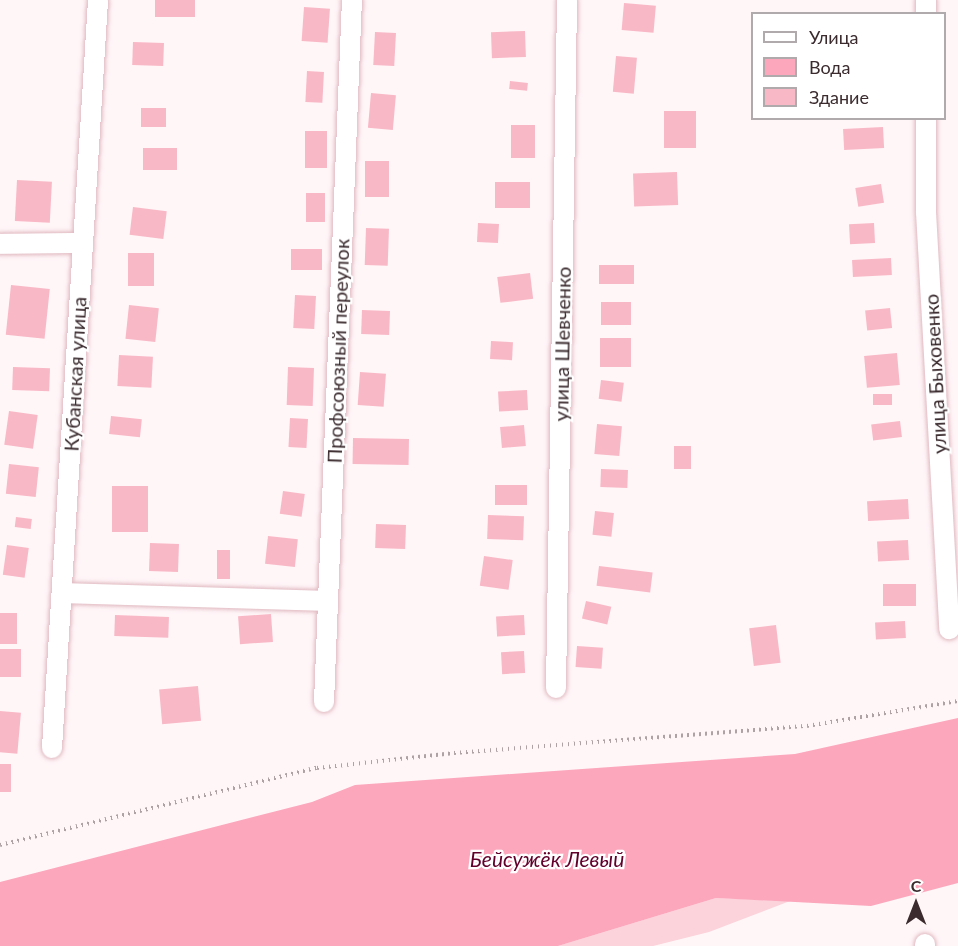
<!DOCTYPE html>
<meta charset="utf-8">
<style>
body{margin:0}
#map{position:relative;width:958px;height:946px;overflow:hidden;background:#fff6f8;font-family:Lato,sans-serif}
div>[style]{position:absolute}
.green>*{inset:0;background:#fcd2db}
.water>*{inset:0;background:#fca7bc}
.building>*{inset:0;background:#f9b8c6;transform-origin:0 0}
.path>*{height:4px;margin-top:-2px;transform-origin:0;background:repeating-linear-gradient(90deg,#aea2a5 0 1.5px,transparent 0 6px)}
.roads{filter:drop-shadow(0 0 2px #e0b8c0) drop-shadow(0 0 2px #e0b8c0)}
.minor>*{height:20px;margin:-10px;padding:0 10px;transform-origin:10px;border-radius:10px;background:#fff}
span{translate:-50% -50%;white-space:nowrap;text-align:center;line-height:1.15;-webkit-text-stroke:4.5px #fff;paint-order:stroke}
.street-label{font-size:20px;color:#3b2b2f}
.water-label{font-size:21px;color:#61012b;font-style:italic}
.legend{position:absolute;left:751px;top:12px;width:195px;height:108px;box-sizing:border-box;background:#fff;border:2px solid #b1aaac;margin:0;padding:8px 10px;list-style:none;font-size:18px;color:#3b2b2f}
.legend li{display:flex;align-items:center;gap:12px;height:30px}
.legend b{width:30px;border:2px solid #b1aaac}
.north{position:absolute;left:886px;top:874px;width:60px;height:60px;-webkit-text-stroke:4px #fff;paint-order:stroke;rotate:0deg;font-size:16px;font-weight:700;line-height:24px;text-align:center;color:#3b2b2f}
.north::after{content:'';display:block;margin:auto;width:21px;height:27px;background:#3b2b2f;clip-path:polygon(50% 0,100% 100%,50% 72%,0 100%)}
</style>
<div id="map">
<div class="green">
<div style="clip-path:polygon(716px 898px,790px 901px,709px 932px,653px 946px,558px 946px)"></div>
</div>
<div class="water">
<div style="clip-path:polygon(958px 718px,958px 883px,871px 906px,716px 898px,558px 946px,0 946px,0 882px,312px 802px,355px 785px,795px 754px)"></div>
</div>
<div class="building">
<div style="left:155px;top:0;width:40px;height:17px"></div>
<div style="left:624px;top:3px;width:32px;height:27px;rotate:5deg"></div>
<div style="left:304px;top:7px;width:26px;height:34px;rotate:4deg"></div>
<div style="left:525px;top:31px;width:26px;height:34px;rotate:88deg"></div>
<div style="left:375px;top:32px;width:21px;height:33px;rotate:3deg"></div>
<div style="left:133px;top:42px;width:31px;height:23px;rotate:2deg"></div>
<div style="left:616px;top:56px;width:21px;height:36px;rotate:5deg"></div>
<div style="left:307px;top:71px;width:17px;height:31px;rotate:3deg"></div>
<div style="left:510px;top:81px;width:18px;height:8px;rotate:6deg"></div>
<div style="left:371px;top:93px;width:25px;height:35px;rotate:5deg"></div>
<div style="left:141px;top:108px;width:25px;height:19px"></div>
<div style="left:664px;top:111px;width:32px;height:37px"></div>
<div style="left:511px;top:125px;width:24px;height:33px"></div>
<div style="left:883px;top:127px;width:21px;height:40px;rotate:87deg"></div>
<div style="left:305px;top:131px;width:22px;height:37px"></div>
<div style="left:143px;top:148px;width:34px;height:22px"></div>
<div style="left:365px;top:161px;width:24px;height:36px"></div>
<div style="left:677px;top:172px;width:33px;height:44px;rotate:88deg"></div>
<div style="left:17px;top:180px;width:35px;height:41px;rotate:3deg"></div>
<div style="left:495px;top:182px;width:35px;height:26px"></div>
<div style="left:881px;top:184px;width:19px;height:26px;rotate:81deg"></div>
<div style="left:306px;top:193px;width:19px;height:29px"></div>
<div style="left:133px;top:207px;width:34px;height:28px;rotate:7deg"></div>
<div style="left:478px;top:223px;width:21px;height:19px;rotate:3deg"></div>
<div style="left:874px;top:223px;width:20px;height:25px;rotate:87deg"></div>
<div style="left:366px;top:228px;width:23px;height:37px;rotate:2deg"></div>
<div style="left:291px;top:249px;width:31px;height:21px"></div>
<div style="left:128px;top:253px;width:26px;height:33px"></div>
<div style="left:891px;top:258px;width:17px;height:39px;rotate:87deg"></div>
<div style="left:599px;top:265px;width:35px;height:19px"></div>
<div style="left:530px;top:273px;width:26px;height:33px;rotate:83deg"></div>
<div style="left:11px;top:285px;width:39px;height:50px;rotate:6deg"></div>
<div style="left:295px;top:295px;width:21px;height:33px;rotate:3deg"></div>
<div style="left:601px;top:302px;width:30px;height:23px"></div>
<div style="left:129px;top:305px;width:30px;height:34px;rotate:6deg"></div>
<div style="left:890px;top:308px;width:20px;height:25px;rotate:84deg"></div>
<div style="left:362px;top:310px;width:28px;height:24px;rotate:2deg"></div>
<div style="left:600px;top:338px;width:31px;height:29px"></div>
<div style="left:491px;top:341px;width:22px;height:18px;rotate:3deg"></div>
<div style="left:897px;top:353px;width:32px;height:33px;rotate:85deg"></div>
<div style="left:119px;top:355px;width:34px;height:31px;rotate:3deg"></div>
<div style="left:13px;top:367px;width:37px;height:23px;rotate:2deg"></div>
<div style="left:288px;top:367px;width:26px;height:38px;rotate:2deg"></div>
<div style="left:360px;top:372px;width:26px;height:33px;rotate:4deg"></div>
<div style="left:601px;top:380px;width:23px;height:19px;rotate:7deg"></div>
<div style="left:527px;top:390px;width:20px;height:29px;rotate:87deg"></div>
<div style="left:873px;top:394px;width:19px;height:11px"></div>
<div style="left:9px;top:411px;width:29px;height:34px;rotate:8deg"></div>
<div style="left:111px;top:416px;width:31px;height:18px;rotate:6deg"></div>
<div style="left:290px;top:418px;width:18px;height:29px;rotate:3deg"></div>
<div style="left:900px;top:421px;width:16px;height:29px;rotate:83deg"></div>
<div style="left:597px;top:424px;width:25px;height:30px;rotate:5deg"></div>
<div style="left:524px;top:425px;width:21px;height:24px;rotate:85deg"></div>
<div style="left:353px;top:438px;width:56px;height:26px;rotate:1deg"></div>
<div style="left:674px;top:446px;width:17px;height:23px"></div>
<div style="left:9px;top:464px;width:30px;height:30px;rotate:6deg"></div>
<div style="left:601px;top:469px;width:27px;height:18px;rotate:2deg"></div>
<div style="left:495px;top:485px;width:32px;height:20px"></div>
<div style="left:112px;top:486px;width:36px;height:46px"></div>
<div style="left:283px;top:491px;width:22px;height:23px;rotate:8deg"></div>
<div style="left:908px;top:499px;width:20px;height:41px;rotate:87deg"></div>
<div style="left:595px;top:511px;width:19px;height:24px;rotate:6deg"></div>
<div style="left:488px;top:515px;width:36px;height:24px;rotate:2deg"></div>
<div style="left:16px;top:517px;width:16px;height:10px;rotate:7deg"></div>
<div style="left:376px;top:524px;width:30px;height:24px;rotate:2deg"></div>
<div style="left:268px;top:536px;width:30px;height:28px;rotate:6deg"></div>
<div style="left:908px;top:540px;width:20px;height:31px;rotate:87deg"></div>
<div style="left:150px;top:543px;width:29px;height:28px;rotate:2deg"></div>
<div style="left:7px;top:545px;width:22px;height:30px;rotate:8deg"></div>
<div style="left:217px;top:550px;width:13px;height:29px"></div>
<div style="left:484px;top:556px;width:29px;height:30px;rotate:8deg"></div>
<div style="left:599px;top:566px;width:54px;height:20px;rotate:7deg"></div>
<div style="left:883px;top:584px;width:33px;height:22px"></div>
<div style="left:586px;top:601px;width:26px;height:18px;rotate:13deg"></div>
<div style="left:0;top:613px;width:17px;height:31px"></div>
<div style="left:271px;top:614px;width:28px;height:33px;rotate:86deg"></div>
<div style="left:115px;top:615px;width:54px;height:21px;rotate:2deg"></div>
<div style="left:524px;top:615px;width:20px;height:28px;rotate:87deg"></div>
<div style="left:905px;top:621px;width:17px;height:30px;rotate:87deg"></div>
<div style="left:776px;top:625px;width:38px;height:27px;rotate:83deg"></div>
<div style="left:577px;top:646px;width:26px;height:21px;rotate:4deg"></div>
<div style="left:0;top:649px;width:21px;height:28px"></div>
<div style="left:524px;top:651px;width:22px;height:23px;rotate:87deg"></div>
<div style="left:198px;top:686px;width:35px;height:39px;rotate:85deg"></div>
<div style="left:0;top:711px;width:21px;height:41px;rotate:5deg"></div>
<div style="left:11px;top:764px;width:28px;height:11px;rotate:90deg"></div>
</div>
<div class="path">
<div style="left:0;top:845px;width:326px;rotate:-13.7deg"></div>
<div style="left:317px;top:768px;width:138px;rotate:-6.2deg"></div>
<div style="left:454px;top:753px;width:354px;rotate:-4.4deg"></div>
<div style="left:807px;top:726px;width:153px;rotate:-9.4deg"></div>
</div>
<div class="roads">
<div class="minor">
<div style="left:926px;top:14px;width:14px;rotate:-90deg"></div>
<div style="left:926px;top:118px;width:94px;rotate:90deg"></div>
<div style="left:926px;top:212px;width:418px;rotate:86.8deg"></div>
<div style="left:0;top:244px;width:83px;rotate:-0.7deg"></div>
<div style="left:62px;top:593px;width:266px;rotate:1.7deg"></div>
<div style="left:556px;top:688px;width:688px;rotate:-89.08deg"></div>
<div style="left:324px;top:702px;width:703px;rotate:-87.72deg"></div>
<div style="left:52px;top:748px;width:749px;rotate:-86.48deg"></div>
<div style="left:925px;top:944px;width:2px;rotate:90deg"></div>
</div>
</div>
<div class="street-label">
<span style="left:562px;top:344px;rotate:-89deg">улица Шевченко</span>
<span style="left:338px;top:351px;rotate:-88deg">Профсоюзный переулок</span>
<span style="left:75px;top:374px;rotate:-87deg">Кубанская улица</span>
<span style="left:935px;top:374px;rotate:-93deg">улица Быховенко</span>
</div>
<div class="water-label">
<span style="left:547px;top:859px">Бейсужёк Левый</span>
</div>
<ul class="legend">
<li><b style="height:8px;background:#fff"></b>Улица</li>
<li><b style="height:16px;background:#fca7bc"></b>Вода</li>
<li><b style="height:16px;background:#f9b8c6"></b>Здание</li>
</ul>
<div class="north">С</div>
</div>
